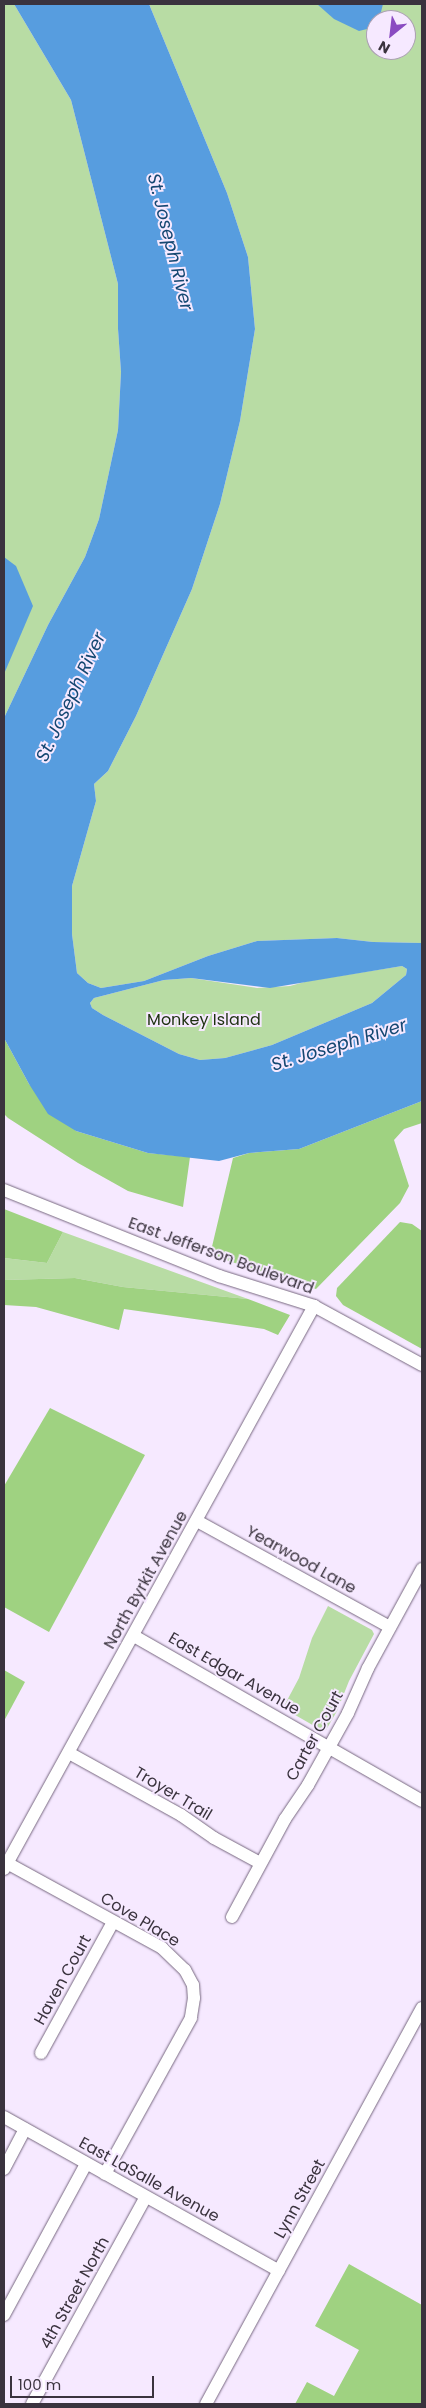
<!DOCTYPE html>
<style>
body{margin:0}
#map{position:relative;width:426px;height:2408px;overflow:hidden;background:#f6e9ff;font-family:Poppins,sans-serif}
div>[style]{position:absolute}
.green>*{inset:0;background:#b8dca4}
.forest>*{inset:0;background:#9fd281}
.water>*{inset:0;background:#579ddf}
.roads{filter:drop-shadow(0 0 1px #776880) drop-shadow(0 0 1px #776880)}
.minor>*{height:12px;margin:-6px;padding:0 6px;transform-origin:6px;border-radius:6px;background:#fff}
span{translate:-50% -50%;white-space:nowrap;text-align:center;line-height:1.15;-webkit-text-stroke:4px #f6e9ff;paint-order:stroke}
.park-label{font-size:16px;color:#1d3110}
.street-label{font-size:16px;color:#3a333e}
.water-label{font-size:18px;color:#144772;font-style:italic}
.frame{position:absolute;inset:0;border:5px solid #3a333e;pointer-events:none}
.north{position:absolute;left:366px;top:10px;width:50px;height:50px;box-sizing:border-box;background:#f6e9ff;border:1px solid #aba0b2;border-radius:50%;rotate:209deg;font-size:14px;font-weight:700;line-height:20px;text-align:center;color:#3a333e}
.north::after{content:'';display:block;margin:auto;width:18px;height:22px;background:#8a4bc1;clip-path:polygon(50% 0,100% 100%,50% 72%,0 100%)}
.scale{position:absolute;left:10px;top:2376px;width:144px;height:22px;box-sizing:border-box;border:2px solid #3a333e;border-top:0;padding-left:6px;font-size:15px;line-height:18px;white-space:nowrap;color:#3a333e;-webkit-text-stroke:4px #f6e9ff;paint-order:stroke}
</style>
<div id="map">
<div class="green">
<div style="clip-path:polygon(4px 4px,14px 4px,71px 100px,118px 284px,118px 329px,121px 372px,118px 430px,99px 519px,85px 557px,48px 625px,4px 718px)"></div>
<div style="clip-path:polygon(evenodd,149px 4px,422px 4px,422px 943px,373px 942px,337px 938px,257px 941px,208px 956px,144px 981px,101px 988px,88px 983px,77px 973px,72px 934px,72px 886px,96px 801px,94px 784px,108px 771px,136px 716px,192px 589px,220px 504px,240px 421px,255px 329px,248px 257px,227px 193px,149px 4px,376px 20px,406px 20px,406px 50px,376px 50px,376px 20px)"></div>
<div style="clip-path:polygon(402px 966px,407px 969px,406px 975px,372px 1003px,272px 1045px,225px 1058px,200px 1060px,179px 1054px,103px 1015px,92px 1008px,90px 1003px,94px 998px,164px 980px,191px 978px,257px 988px,290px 986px,308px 981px)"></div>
<div style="clip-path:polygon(63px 1232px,248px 1299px,123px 1287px,75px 1278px,4px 1280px,4px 1258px,47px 1263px)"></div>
<div style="clip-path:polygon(328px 1606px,372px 1630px,374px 1634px,349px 1681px,337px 1711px,326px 1730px,323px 1731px,283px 1708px,299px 1678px,312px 1638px)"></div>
</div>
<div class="forest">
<div style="clip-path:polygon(4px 1038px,29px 1084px,76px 1131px,148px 1153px,190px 1157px,183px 1207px,128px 1191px,78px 1163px,8px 1118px,4px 1114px)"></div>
<div style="clip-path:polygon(422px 1101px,422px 1123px,404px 1129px,394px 1140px,409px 1186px,400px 1203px,316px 1289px,210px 1255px,233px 1158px,249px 1153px,299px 1149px)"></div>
<div style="clip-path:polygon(4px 1209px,63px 1232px,47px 1263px,4px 1258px)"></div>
<div style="clip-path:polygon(400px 1222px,412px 1224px,422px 1231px,422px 1349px,343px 1305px,336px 1296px,337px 1288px)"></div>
<div style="clip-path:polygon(75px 1278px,123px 1287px,248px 1299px,290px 1315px,278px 1335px,264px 1329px,124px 1309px,119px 1330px,36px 1307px,4px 1305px,4px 1280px)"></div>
<div style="clip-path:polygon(50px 1408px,145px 1455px,49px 1632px,4px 1607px,4px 1486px)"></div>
<div style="clip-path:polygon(4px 1670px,25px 1682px,4px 1721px)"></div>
<div style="clip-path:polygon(349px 2264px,422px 2305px,422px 2404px,295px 2404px,307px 2382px,334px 2396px,359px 2350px,315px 2326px)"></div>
</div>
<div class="water">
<div style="clip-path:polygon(evenodd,14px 4px,149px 4px,227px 193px,248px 257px,255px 329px,240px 421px,220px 504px,192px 589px,136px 716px,108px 771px,94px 784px,96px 801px,72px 886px,72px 934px,77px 973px,88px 983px,101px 988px,144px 981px,208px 956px,257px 941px,337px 938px,373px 942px,422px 943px,422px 1101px,299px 1149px,249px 1153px,219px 1161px,148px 1153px,76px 1131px,48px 1114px,29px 1084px,4px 1038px,4px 718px,48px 625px,85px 557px,99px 519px,118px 430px,121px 372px,118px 329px,118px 284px,71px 100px,14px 4px,402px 966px,407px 969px,406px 975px,372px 1003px,272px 1045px,225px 1058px,200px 1060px,179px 1054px,103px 1015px,92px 1008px,90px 1003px,94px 998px,164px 980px,191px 978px,270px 988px,402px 966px)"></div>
<div style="clip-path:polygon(317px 4px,383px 4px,379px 20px,367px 29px,359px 31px,334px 19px)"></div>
<div style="clip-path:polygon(4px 557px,16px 566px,33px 606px,4px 674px)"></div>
</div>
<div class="roads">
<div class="minor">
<div style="left:4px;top:1190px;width:232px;rotate:21.8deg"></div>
<div style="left:219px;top:1276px;width:100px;rotate:17.5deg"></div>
<div style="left:314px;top:1306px;width:123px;rotate:28.6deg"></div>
<div style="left:197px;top:1521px;width:220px;rotate:28.8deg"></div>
<div style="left:134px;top:1636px;width:332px;rotate:29.8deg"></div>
<div style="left:69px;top:1753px;width:128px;rotate:29deg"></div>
<div style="left:181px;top:1815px;width:40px;rotate:34.9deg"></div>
<div style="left:214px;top:1838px;width:52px;rotate:28.5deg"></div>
<div style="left:7px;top:1863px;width:177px;rotate:28.7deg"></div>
<div style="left:162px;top:1948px;width:32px;rotate:44deg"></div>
<div style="left:185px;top:1970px;width:17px;rotate:62deg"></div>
<div style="left:193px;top:1985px;width:13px;rotate:86deg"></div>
<div style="left:194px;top:1998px;width:20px;rotate:99deg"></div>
<div style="left:191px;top:2018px;width:178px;rotate:118.9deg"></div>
<div style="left:4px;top:1869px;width:643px;rotate:-61.16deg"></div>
<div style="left:232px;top:1917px;width:111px;rotate:-61.6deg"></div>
<div style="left:285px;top:1819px;width:41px;rotate:-55.9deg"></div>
<div style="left:308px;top:1785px;width:82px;rotate:-60.9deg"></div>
<div style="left:348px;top:1713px;width:49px;rotate:-66deg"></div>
<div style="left:368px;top:1668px;width:113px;rotate:-61.4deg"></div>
<div style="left:41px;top:2053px;width:149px;rotate:-61.2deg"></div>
<div style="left:4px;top:2117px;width:315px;rotate:29.2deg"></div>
<div style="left:4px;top:2169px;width:45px;rotate:-62.3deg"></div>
<div style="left:4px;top:2315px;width:172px;rotate:-61.5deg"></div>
<div style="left:32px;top:2404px;width:236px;rotate:-61.2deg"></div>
<div style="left:206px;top:2404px;width:451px;rotate:-61.4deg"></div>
</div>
</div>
<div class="park-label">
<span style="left:204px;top:1020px">Monkey Island</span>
</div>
<div class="street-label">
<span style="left:221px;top:1256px;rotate:20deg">East Jefferson Boulevard</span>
<span style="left:301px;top:1560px;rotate:29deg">Yearwood Lane</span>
<span style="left:146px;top:1580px;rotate:-61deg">North Byrkit Avenue</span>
<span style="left:234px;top:1674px;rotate:30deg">East Edgar Avenue</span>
<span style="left:315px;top:1736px;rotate:-61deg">Carter Court</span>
<span style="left:173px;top:1794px;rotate:31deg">Troyer Trail</span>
<span style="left:140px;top:1920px;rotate:31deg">Cove Place</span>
<span style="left:63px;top:1980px;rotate:-61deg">Haven Court</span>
<span style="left:149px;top:2180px;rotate:29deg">East LaSalle Avenue</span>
<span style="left:300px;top:2199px;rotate:-61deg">Lynn Street</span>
<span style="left:75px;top:2293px;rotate:-61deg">4th Street North</span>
</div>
<div class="water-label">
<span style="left:170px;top:242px;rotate:76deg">St. Joseph River</span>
<span style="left:71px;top:697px;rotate:-65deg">St. Joseph River</span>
<span style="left:339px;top:1045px;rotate:-17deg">St. Joseph River</span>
</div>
<div class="frame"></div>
<div class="north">N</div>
<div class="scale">100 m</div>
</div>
